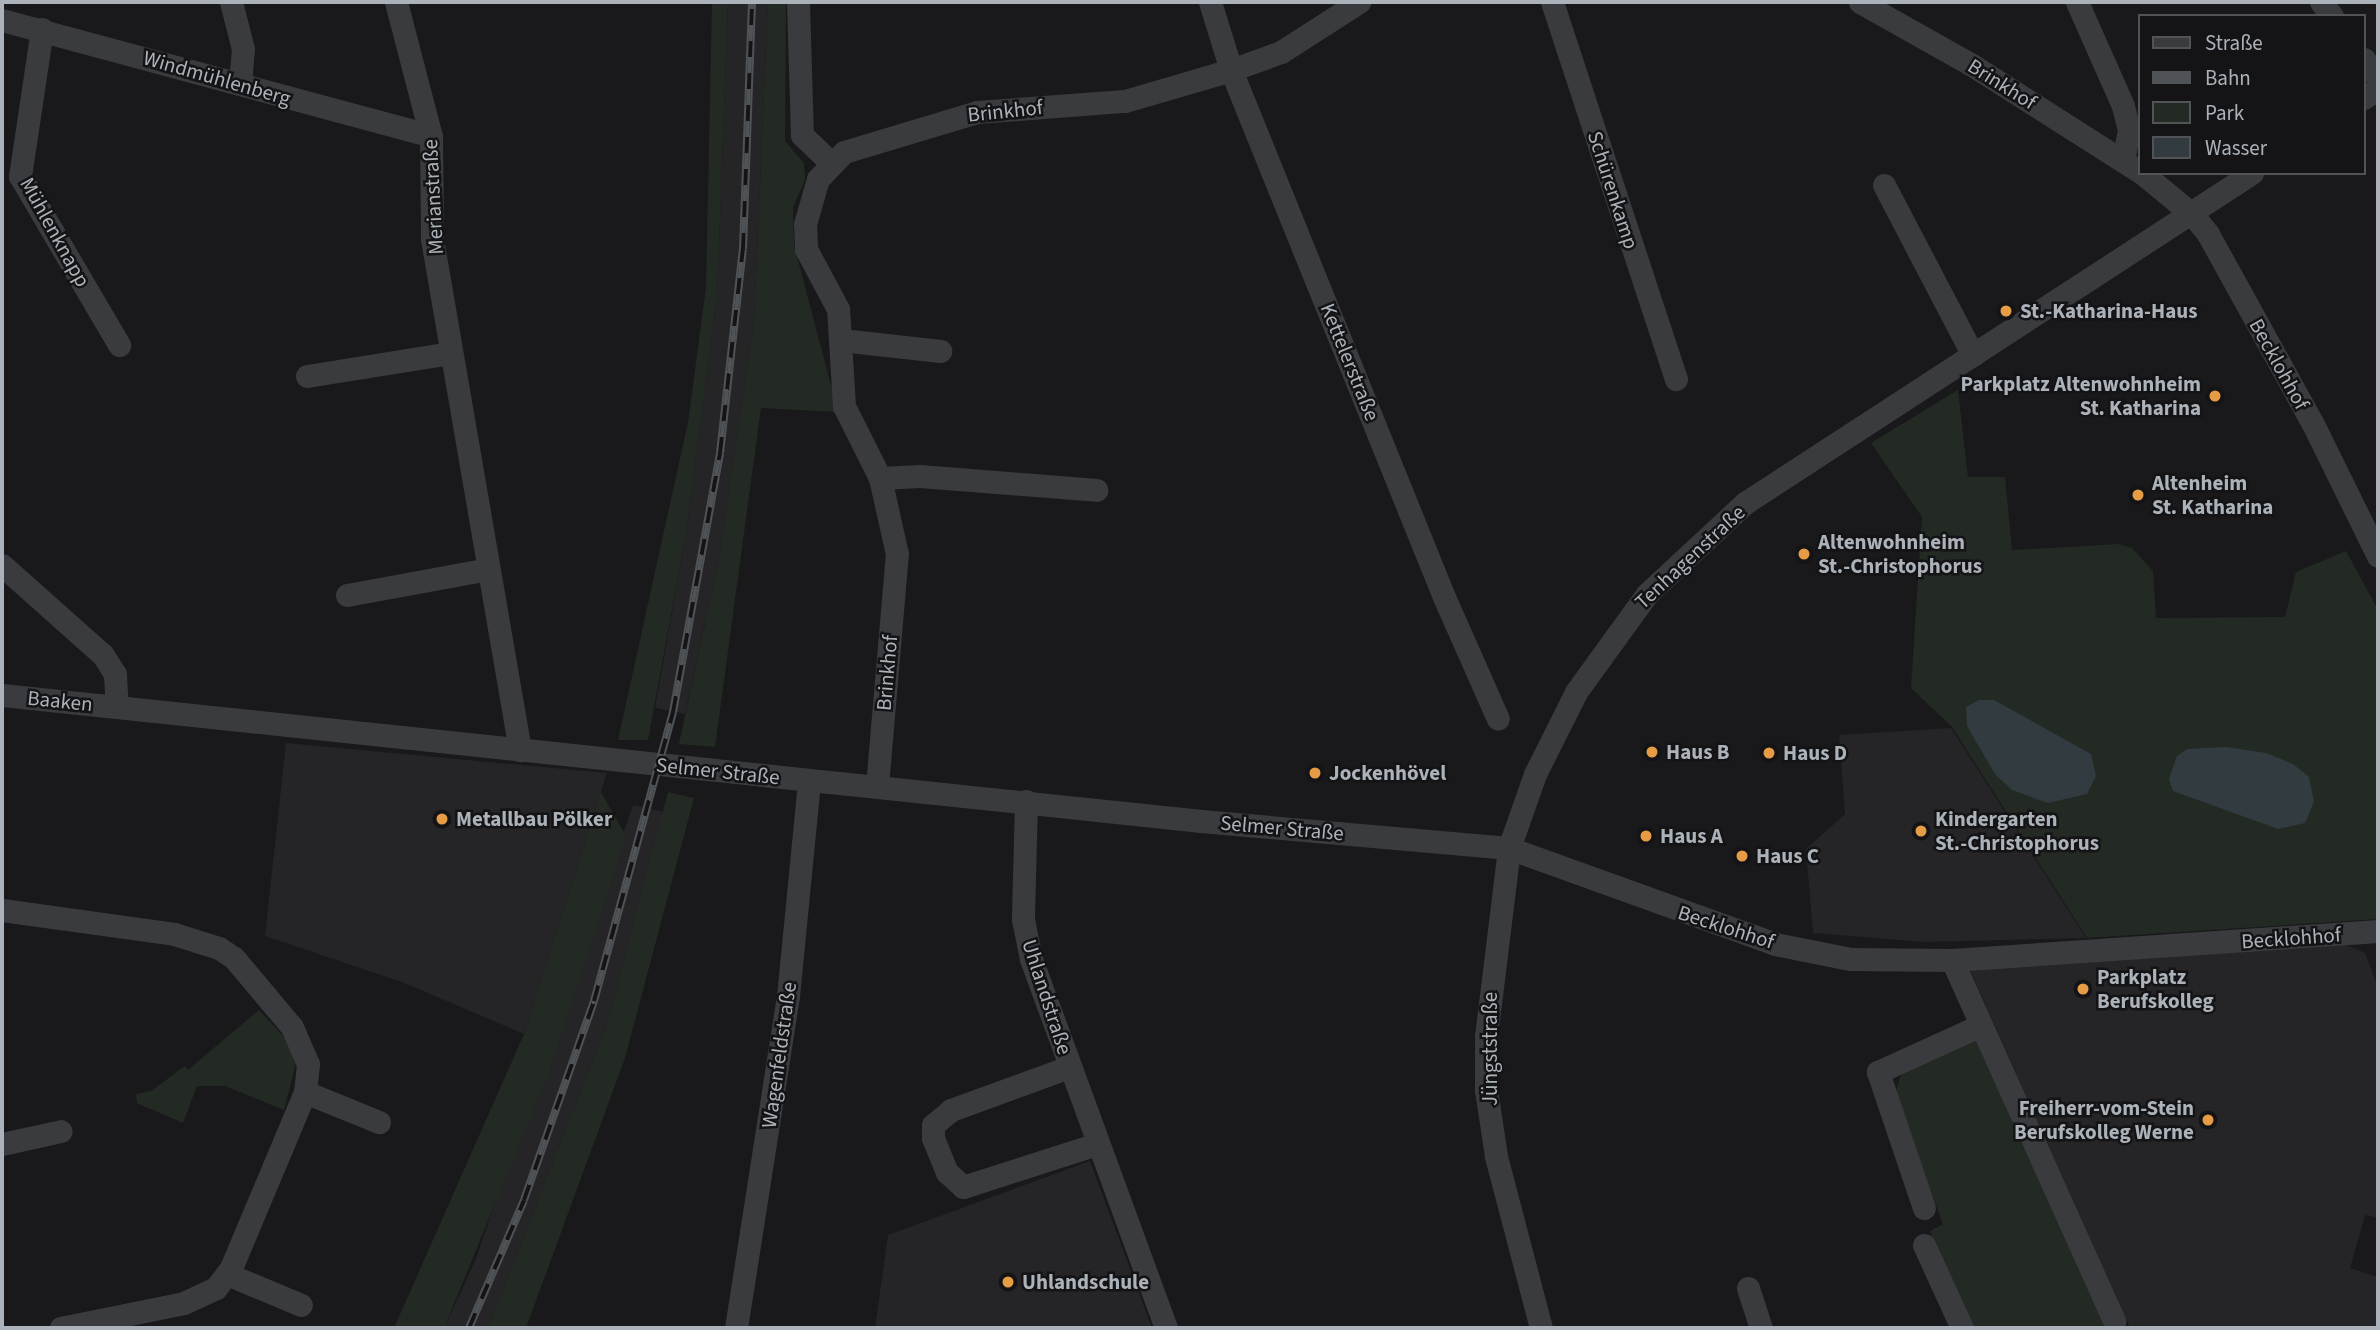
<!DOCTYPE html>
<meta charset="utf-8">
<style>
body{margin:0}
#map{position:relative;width:2380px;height:1330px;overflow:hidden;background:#19191b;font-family:"Source Sans 3",sans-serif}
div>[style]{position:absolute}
.built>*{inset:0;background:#252527}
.green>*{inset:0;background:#232a23}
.water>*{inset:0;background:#313b40}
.minor>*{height:23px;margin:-11.5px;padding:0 11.5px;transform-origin:11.5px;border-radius:11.5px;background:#3a3b3f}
.rail>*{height:8px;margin-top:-4px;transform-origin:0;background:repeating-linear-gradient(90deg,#141416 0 16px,#4f5256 0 32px);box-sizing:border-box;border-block:2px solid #4f5256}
.dots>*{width:19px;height:19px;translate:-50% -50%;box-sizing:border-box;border:4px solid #141416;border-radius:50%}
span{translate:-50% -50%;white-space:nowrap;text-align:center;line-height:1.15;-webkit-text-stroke:5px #141416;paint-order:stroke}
.street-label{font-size:21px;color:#acb2b9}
.poi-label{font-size:21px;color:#acb2b9;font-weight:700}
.left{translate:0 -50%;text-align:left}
.right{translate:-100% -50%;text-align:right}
.frame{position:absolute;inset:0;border:4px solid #acb2b9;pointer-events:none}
.legend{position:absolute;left:2138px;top:14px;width:228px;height:161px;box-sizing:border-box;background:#141416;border:2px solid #515357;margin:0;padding:9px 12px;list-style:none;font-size:21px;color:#acb2b9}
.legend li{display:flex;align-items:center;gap:14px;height:35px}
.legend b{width:35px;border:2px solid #515357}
</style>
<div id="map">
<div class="built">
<div style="clip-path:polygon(728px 2px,768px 2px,754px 321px,719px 558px,685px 714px,655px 708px,686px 533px,717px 297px)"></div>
<div style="clip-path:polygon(1951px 728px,2086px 938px,1925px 942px,1813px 933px,1806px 849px,1845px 814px,1839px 735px)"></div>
<div style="clip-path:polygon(286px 743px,607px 773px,524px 1034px,402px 982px,265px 936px)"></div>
<div style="clip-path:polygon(633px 805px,664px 812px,607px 1024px,488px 1328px,444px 1328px,475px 1261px)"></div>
<div style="clip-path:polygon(2340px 942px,2365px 953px,2378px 987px,2378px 1218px,2365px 1215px,2350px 1268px,2378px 1277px,2378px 1328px,2130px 1328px,1970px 970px)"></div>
<div style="clip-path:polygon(1090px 1161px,1152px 1328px,875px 1328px,888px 1235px)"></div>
</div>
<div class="green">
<div style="clip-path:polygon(712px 2px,728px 2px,717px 297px,686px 533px,648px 740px,618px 740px,688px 422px,706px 287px)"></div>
<div style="clip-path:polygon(768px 2px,786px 2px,785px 141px,804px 163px,805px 180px,793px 207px,794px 245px,838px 412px,761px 408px,715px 747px,679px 744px,719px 558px,754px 321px)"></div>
<div style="clip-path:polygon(1958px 390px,1968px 477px,2005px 477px,2012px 550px,2119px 544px,2132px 548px,2153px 571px,2156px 618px,2285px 617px,2296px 572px,2346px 551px,2378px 610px,2378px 919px,2087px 938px,1952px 727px,1911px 688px,1922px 517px,1871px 443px)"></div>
<div style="clip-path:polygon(601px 792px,626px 836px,548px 1075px,444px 1328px,394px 1328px,524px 1034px)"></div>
<div style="clip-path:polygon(668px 792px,694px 798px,625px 1058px,526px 1328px,488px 1328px,607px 1024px)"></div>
<div style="clip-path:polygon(259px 1010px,286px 1039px,296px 1063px,284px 1110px,225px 1086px,197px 1086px,183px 1123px,137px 1103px,136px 1094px,151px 1091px,185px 1066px,188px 1070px)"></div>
<div style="clip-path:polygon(1981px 1025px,2117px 1328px,1972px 1328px,1930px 1231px,1943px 1224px,1895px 1094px,1903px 1069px)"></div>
</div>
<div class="water">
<div style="clip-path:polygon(1979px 700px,1994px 700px,2091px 754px,2096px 776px,2087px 794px,2048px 803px,2012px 790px,1995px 774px,1967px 726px,1966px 707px)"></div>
<div style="clip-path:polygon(2226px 747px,2266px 753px,2293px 764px,2309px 777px,2314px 802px,2305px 823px,2278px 829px,2173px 791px,2169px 779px,2177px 756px,2187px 749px)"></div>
</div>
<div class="minor">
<div style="left:231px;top:2px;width:49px;rotate:75.7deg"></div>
<div style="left:243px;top:49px;width:34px;rotate:95deg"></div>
<div style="left:396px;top:2px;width:138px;rotate:75.4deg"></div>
<div style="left:431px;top:136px;width:103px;rotate:89.4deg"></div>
<div style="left:432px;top:239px;width:519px;rotate:80.23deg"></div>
<div style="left:798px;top:2px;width:133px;rotate:88.3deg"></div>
<div style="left:802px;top:135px;width:39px;rotate:44deg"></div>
<div style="left:1210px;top:2px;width:71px;rotate:72.8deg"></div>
<div style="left:1231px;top:70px;width:568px;rotate:67.99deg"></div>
<div style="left:1444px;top:597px;width:133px;rotate:66.1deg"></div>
<div style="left:1552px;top:2px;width:397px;rotate:71.8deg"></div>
<div style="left:1860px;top:2px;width:129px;rotate:29.4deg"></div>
<div style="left:1972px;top:65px;width:199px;rotate:32.5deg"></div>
<div style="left:2077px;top:2px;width:114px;rotate:66.1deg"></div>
<div style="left:2123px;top:106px;width:25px;rotate:76deg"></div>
<div style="left:2129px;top:130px;width:31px;rotate:101deg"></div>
<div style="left:2321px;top:2px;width:18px;rotate:52deg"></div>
<div style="left:2px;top:20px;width:444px;rotate:15.1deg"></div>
<div style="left:42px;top:29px;width:149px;rotate:98.5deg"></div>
<div style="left:20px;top:176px;width:196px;rotate:59.6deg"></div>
<div style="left:2364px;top:59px;width:24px;rotate:54deg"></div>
<div style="left:2364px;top:98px;width:17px;rotate:-36deg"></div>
<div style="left:2142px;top:173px;width:65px;rotate:39.4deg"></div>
<div style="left:2192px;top:214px;width:26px;rotate:51deg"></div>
<div style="left:2208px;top:234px;width:217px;rotate:61.1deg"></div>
<div style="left:2313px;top:424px;width:147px;rotate:63.8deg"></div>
<div style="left:1884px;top:185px;width:192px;rotate:62.4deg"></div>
<div style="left:841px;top:340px;width:100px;rotate:6.3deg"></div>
<div style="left:307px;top:376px;width:146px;rotate:-9.1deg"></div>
<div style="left:880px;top:478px;width:40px;rotate:-2.9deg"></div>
<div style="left:920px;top:476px;width:177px;rotate:4.5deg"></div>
<div style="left:2px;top:565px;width:135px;rotate:41.7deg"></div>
<div style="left:103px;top:655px;width:22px;rotate:58deg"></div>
<div style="left:115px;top:674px;width:33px;rotate:87deg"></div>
<div style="left:347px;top:595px;width:144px;rotate:-10.4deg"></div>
<div style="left:2px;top:695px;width:1206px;rotate:6deg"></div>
<div style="left:1201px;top:821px;width:309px;rotate:5deg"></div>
<div style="left:1509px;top:848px;width:283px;rotate:19.8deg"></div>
<div style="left:1775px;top:944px;width:76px;rotate:11.3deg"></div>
<div style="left:1850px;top:959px;width:102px;rotate:0.6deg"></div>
<div style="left:1952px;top:960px;width:427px;rotate:-3.9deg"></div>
<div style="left:877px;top:786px;width:233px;rotate:-85.1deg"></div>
<div style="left:897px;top:554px;width:78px;rotate:-102.6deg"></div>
<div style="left:880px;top:478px;width:80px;rotate:-116.6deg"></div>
<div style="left:844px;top:406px;width:97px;rotate:-93.5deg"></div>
<div style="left:838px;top:309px;width:68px;rotate:-118.1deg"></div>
<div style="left:806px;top:249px;width:25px;rotate:-92deg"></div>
<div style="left:805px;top:224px;width:47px;rotate:-73.9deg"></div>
<div style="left:818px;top:179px;width:37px;rotate:-46deg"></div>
<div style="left:844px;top:152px;width:139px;rotate:-16.7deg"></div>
<div style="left:977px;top:112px;width:148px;rotate:-4.3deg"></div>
<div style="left:1125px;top:101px;width:110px;rotate:-16.3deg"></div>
<div style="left:1231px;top:70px;width:53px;rotate:-19.8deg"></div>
<div style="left:1281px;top:52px;width:93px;rotate:-32.7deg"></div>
<div style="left:1026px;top:801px;width:118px;rotate:91.5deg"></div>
<div style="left:1023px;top:919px;width:41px;rotate:78.7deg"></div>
<div style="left:1031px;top:959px;width:393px;rotate:69.9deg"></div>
<div style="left:2px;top:910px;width:174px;rotate:7.9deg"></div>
<div style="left:174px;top:934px;width:47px;rotate:17.3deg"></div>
<div style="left:219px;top:948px;width:18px;rotate:34deg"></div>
<div style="left:234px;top:958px;width:90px;rotate:50deg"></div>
<div style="left:292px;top:1027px;width:40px;rotate:66.6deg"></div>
<div style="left:308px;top:1064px;width:28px;rotate:96deg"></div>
<div style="left:305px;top:1092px;width:191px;rotate:112.8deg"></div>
<div style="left:231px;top:1268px;width:25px;rotate:127deg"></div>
<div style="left:216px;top:1288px;width:35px;rotate:155deg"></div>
<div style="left:184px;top:1303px;width:126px;rotate:168.5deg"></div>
<div style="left:1952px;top:960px;width:396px;rotate:65.8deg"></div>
<div style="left:1069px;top:1067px;width:126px;rotate:160deg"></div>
<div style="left:951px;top:1110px;width:23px;rotate:140deg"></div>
<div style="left:933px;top:1125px;width:13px;rotate:90deg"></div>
<div style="left:933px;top:1138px;width:37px;rotate:68deg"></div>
<div style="left:947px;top:1172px;width:22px;rotate:43deg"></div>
<div style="left:963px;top:1187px;width:141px;rotate:-17.8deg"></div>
<div style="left:305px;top:1092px;width:80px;rotate:22.1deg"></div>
<div style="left:2px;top:1144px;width:60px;rotate:-12.4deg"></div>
<div style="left:1924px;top:1208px;width:144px;rotate:-108.7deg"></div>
<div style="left:1878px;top:1072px;width:113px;rotate:-24.5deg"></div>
<div style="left:1924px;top:1245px;width:91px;rotate:65.4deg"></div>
<div style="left:227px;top:1274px;width:80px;rotate:22.7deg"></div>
<div style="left:1748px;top:1288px;width:42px;rotate:72deg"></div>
<div style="left:736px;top:1328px;width:336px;rotate:-81.1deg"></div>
<div style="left:788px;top:996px;width:217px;rotate:-84.4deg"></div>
<div style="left:1541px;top:1328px;width:178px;rotate:-104.7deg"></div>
<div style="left:1496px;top:1156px;width:67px;rotate:-98.6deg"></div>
<div style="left:1486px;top:1090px;width:54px;rotate:-90deg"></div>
<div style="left:1486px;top:1036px;width:189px;rotate:-83deg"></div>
<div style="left:1509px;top:848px;width:78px;rotate:-70.6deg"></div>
<div style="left:1535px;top:774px;width:92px;rotate:-63.4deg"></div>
<div style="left:1576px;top:692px;width:121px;rotate:-54.1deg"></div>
<div style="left:1647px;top:594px;width:134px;rotate:-42.9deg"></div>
<div style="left:1745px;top:503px;width:605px;rotate:-33.06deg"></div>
</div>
<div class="rail">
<div style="left:469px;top:1328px;width:139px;rotate:-66.7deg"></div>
<div style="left:524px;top:1200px;width:211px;rotate:-70.6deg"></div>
<div style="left:594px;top:1001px;width:300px;rotate:-74.7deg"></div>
<div style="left:673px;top:712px;width:263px;rotate:-79.7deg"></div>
<div style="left:720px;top:453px;width:205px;rotate:-83.6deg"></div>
<div style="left:743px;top:249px;width:247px;rotate:-87.9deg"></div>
</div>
<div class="dots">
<div style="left:2006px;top:311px;background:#e69c45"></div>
<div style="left:2215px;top:396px;background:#e69c45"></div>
<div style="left:2138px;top:495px;background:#e69c45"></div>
<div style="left:1804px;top:554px;background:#e69c45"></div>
<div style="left:1652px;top:752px;background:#e69c45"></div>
<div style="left:1769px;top:753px;background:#e69c45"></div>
<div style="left:1315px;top:773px;background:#e69c45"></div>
<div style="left:442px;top:819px;background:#e69c45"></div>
<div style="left:1921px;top:831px;background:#e69c45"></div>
<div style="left:1646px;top:836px;background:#e69c45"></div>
<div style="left:1742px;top:856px;background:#e69c45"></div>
<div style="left:2083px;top:989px;background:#e69c45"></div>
<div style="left:2208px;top:1120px;background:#e69c45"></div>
<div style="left:1008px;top:1282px;background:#e69c45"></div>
</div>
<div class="street-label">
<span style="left:217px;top:78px;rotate:16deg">Windmühlenberg</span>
<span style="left:2002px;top:84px;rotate:32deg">Brinkhof</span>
<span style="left:1005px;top:111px;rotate:-6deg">Brinkhof</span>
<span style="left:1613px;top:190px;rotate:72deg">Schürenkamp</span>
<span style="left:433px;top:197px;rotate:-93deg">Merianstraße</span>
<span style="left:55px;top:232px;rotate:61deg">Mühlenknapp</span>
<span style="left:1350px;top:362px;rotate:68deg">Kettelerstraße</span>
<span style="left:2279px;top:364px;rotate:61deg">Becklohhof</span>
<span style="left:1690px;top:557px;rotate:-43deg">Tenhagenstraße</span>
<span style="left:887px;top:673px;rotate:-85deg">Brinkhof</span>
<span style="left:60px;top:701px;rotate:6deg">Baaken</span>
<span style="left:718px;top:771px;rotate:6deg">Selmer Straße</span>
<span style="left:1282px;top:828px;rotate:5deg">Selmer Straße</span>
<span style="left:1726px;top:927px;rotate:18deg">Becklohhof</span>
<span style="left:2291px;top:938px;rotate:-4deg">Becklohhof</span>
<span style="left:1047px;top:997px;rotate:72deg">Uhlandstraße</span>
<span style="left:1490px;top:1049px;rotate:-90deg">Jüngststraße</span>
<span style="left:779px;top:1055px;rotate:-82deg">Wagenfeldstraße</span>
</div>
<div class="poi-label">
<span class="left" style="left:2020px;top:311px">St.-Katharina-Haus</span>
<span class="right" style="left:2201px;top:396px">Parkplatz Altenwohnheim<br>St. Katharina</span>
<span class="left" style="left:2152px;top:495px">Altenheim<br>St. Katharina</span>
<span class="left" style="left:1818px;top:554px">Altenwohnheim<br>St.-Christophorus</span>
<span class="left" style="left:1666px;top:752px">Haus B</span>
<span class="left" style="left:1783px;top:753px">Haus D</span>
<span class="left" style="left:1329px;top:773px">Jockenhövel</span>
<span class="left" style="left:456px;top:819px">Metallbau Pölker</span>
<span class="left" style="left:1935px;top:831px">Kindergarten<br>St.-Christophorus</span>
<span class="left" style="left:1660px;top:836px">Haus A</span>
<span class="left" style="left:1756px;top:856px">Haus C</span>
<span class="left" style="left:2097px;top:989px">Parkplatz<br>Berufskolleg</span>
<span class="right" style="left:2194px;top:1120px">Freiherr-vom-Stein<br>Berufskolleg Werne</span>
<span class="left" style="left:1022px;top:1282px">Uhlandschule</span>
</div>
<div class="frame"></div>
<ul class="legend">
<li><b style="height:9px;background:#3a3b3f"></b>Straße</li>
<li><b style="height:9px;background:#4f5256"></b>Bahn</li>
<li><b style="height:19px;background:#232a23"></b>Park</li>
<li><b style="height:19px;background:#313b40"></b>Wasser</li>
</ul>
</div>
